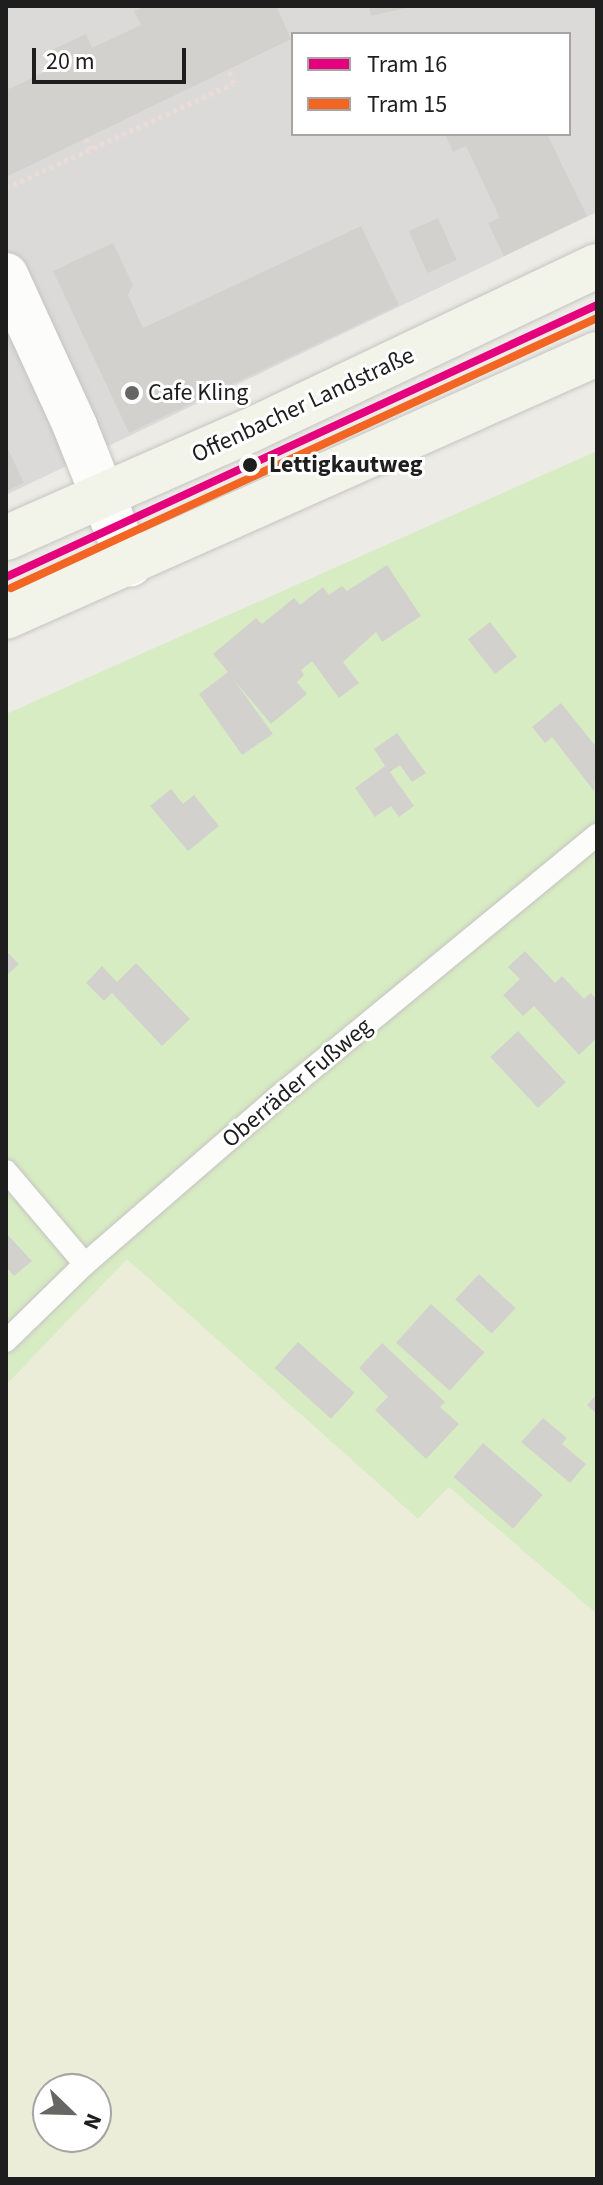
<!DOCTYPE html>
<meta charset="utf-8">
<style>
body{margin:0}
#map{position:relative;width:603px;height:2185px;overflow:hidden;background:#ecebe6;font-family:"Source Sans 3",sans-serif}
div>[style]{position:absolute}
.residential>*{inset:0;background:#dbdad8}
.farmland>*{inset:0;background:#ecedd9}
.grass>*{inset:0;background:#d8ecc3}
.building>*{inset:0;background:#d3d1cd;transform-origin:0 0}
.path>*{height:5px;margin-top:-2.5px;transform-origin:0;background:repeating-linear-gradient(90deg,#ebdbd8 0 4px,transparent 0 8px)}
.roads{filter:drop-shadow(0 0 2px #c5c4c2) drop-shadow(0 0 2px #c5c4c2)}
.service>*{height:22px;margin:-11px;padding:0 11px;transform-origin:11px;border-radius:11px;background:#fcfcfb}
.minor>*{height:44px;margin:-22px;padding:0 22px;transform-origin:22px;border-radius:22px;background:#fcfcfb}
.secondary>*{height:44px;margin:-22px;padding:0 22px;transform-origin:22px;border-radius:22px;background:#f3f4e9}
.tram-1>*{height:8px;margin:-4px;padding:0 4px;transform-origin:4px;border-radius:4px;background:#e5007d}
.tram-2>*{height:8px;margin:-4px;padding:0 4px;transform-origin:4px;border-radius:4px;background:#f26522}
.dots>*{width:22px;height:22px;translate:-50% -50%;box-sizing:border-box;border:4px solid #fff;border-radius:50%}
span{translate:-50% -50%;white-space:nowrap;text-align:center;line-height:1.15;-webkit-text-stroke:6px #fff;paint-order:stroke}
.poi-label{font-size:24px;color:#1e1e1e}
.left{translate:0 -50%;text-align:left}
.street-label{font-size:24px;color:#1e1e1e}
.stop-label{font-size:24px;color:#1e1e1e;font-weight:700}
.frame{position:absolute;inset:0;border:8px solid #1e1e1e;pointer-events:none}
.legend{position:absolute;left:291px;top:32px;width:280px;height:104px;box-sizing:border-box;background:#fff;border:2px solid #a5a5a5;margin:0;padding:10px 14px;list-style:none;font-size:24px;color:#1e1e1e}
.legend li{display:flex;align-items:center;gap:16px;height:40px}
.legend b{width:40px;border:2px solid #a5a5a5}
.north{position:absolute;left:32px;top:2073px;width:80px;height:80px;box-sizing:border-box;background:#fff;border:2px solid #a5a5a5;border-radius:50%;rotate:113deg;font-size:22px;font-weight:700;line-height:32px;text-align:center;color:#1e1e1e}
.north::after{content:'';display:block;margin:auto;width:28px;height:36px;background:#666664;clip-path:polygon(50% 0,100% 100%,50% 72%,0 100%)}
.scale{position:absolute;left:32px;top:48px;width:154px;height:36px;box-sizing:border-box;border:4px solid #1e1e1e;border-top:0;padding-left:10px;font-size:24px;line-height:28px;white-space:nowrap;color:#1e1e1e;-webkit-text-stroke:6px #fff;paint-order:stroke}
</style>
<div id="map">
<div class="residential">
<div style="clip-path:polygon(evenodd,6px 6px,597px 6px,597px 212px,6px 495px,6px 6px,293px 34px,569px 34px,569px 134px,293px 134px,293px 34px)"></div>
</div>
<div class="farmland">
<div style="clip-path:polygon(evenodd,127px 1259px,418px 1519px,449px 1486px,597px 1614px,597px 2179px,6px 2179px,6px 1385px,127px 1259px,48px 2089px,96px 2089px,96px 2137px,48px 2137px,48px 2089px)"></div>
</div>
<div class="grass">
<div style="clip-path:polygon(597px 451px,597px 1614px,449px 1487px,418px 1519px,127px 1259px,6px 1385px,6px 714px)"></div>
</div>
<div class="building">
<div style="clip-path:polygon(145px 6px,276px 6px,291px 39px,8px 176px,6px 83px,9px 89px,57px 66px,50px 51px,86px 34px,92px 48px,141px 25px,134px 11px)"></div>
<div style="clip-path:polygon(369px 6px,411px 6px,411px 7px,371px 16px)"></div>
<div style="clip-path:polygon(445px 134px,547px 134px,587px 216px,504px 256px,488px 223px,500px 218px,466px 146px,453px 152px)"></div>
<div style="left:438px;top:218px;width:46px;height:32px;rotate:66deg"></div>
<div style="clip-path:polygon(361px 226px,399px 305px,129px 433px,53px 271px,113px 243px,133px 285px,128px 295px,143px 328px)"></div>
<div style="clip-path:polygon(6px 445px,24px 483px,6px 491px)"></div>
<div style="clip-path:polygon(387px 565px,421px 616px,382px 642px,376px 632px,343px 662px,359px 683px,339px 698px,312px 661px,301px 670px,304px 675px,297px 682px,307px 694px,271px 724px,234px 680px,273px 734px,242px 755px,199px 694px,228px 672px,213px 654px,256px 618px,262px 624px,294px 598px,300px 605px,323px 587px,329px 595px,342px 586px,347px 591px)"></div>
<div style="left:490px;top:622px;width:44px;height:28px;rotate:52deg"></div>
<div style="clip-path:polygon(561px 703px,597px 748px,594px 791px,552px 737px,545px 743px,532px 727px)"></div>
<div style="clip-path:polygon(397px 733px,426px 773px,412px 782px,400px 765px,390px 772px,414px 806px,399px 817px,391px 806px,375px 817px,355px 788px,385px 766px,374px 749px)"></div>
<div style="clip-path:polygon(171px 789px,183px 804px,194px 795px,219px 826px,188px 851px,150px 806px)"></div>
<div style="clip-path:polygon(6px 951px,19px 964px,6px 976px)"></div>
<div style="clip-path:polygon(525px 951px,555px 983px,562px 976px,584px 999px,591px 993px,597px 1000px,597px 1038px,579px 1055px,534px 1006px,523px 1016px,503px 995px,520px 979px,508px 967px)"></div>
<div style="clip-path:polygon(136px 963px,190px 1019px,162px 1046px,112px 993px,104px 1001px,86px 983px,102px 966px,117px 982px)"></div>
<div style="left:518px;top:1031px;width:70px;height:38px;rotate:47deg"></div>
<div style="clip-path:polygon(6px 1233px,32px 1261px,14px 1276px,6px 1267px)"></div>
<div style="left:479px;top:1274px;width:50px;height:35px;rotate:43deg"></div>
<div style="left:431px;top:1304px;width:72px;height:52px;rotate:42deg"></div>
<div style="left:298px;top:1342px;width:76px;height:35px;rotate:42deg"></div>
<div style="clip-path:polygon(382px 1343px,445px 1402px,440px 1407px,459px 1424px,426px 1459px,375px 1410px,388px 1397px,359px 1368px)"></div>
<div style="clip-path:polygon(597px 1394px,597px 1414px,587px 1405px)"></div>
<div style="clip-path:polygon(543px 1418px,567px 1438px,562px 1444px,586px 1464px,570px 1483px,521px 1442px)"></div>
<div style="left:483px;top:1443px;width:79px;height:45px;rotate:41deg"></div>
</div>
<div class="path">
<div style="left:86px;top:138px;width:13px;rotate:67deg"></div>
<div style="left:6px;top:188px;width:251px;rotate:-24.7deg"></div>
<div style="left:234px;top:83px;width:15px;rotate:-113deg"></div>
</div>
<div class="roads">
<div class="service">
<div style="left:6px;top:1171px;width:122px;rotate:49.7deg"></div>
<div style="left:6px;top:1341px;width:110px;rotate:-44.3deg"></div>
<div style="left:85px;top:1264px;width:255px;rotate:-40.9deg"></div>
<div style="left:278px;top:1097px;width:413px;rotate:-39.4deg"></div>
</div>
<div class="minor">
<div style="left:6px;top:275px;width:166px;rotate:65.4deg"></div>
<div style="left:75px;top:426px;width:149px;rotate:68.3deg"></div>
</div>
<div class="secondary">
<div style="left:6px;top:538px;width:266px;rotate:-23.8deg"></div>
<div style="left:249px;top:431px;width:385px;rotate:-25.4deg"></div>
<div style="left:6px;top:617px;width:647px;rotate:-23.99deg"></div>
</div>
</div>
<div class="tram-1">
<div style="left:6px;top:577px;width:651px;rotate:-24.71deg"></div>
</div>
<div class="tram-2">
<div style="left:11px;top:588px;width:645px;rotate:-24.74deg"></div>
</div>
<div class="dots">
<div style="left:132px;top:393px;background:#666664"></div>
<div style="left:250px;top:465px;background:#1e1e1e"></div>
</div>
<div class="poi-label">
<span class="left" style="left:148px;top:393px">Cafe Kling</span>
</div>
<div class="street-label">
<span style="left:303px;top:405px;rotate:-25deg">Offenbacher Landstraße</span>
<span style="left:297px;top:1083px;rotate:-40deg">Oberräder Fußweg</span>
</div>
<div class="stop-label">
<span class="left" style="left:269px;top:465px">Lettigkautweg</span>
</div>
<div class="frame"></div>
<ul class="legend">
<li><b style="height:10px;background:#e5007d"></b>Tram 16</li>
<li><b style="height:10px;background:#f26522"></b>Tram 15</li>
</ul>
<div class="north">N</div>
<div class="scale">20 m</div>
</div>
